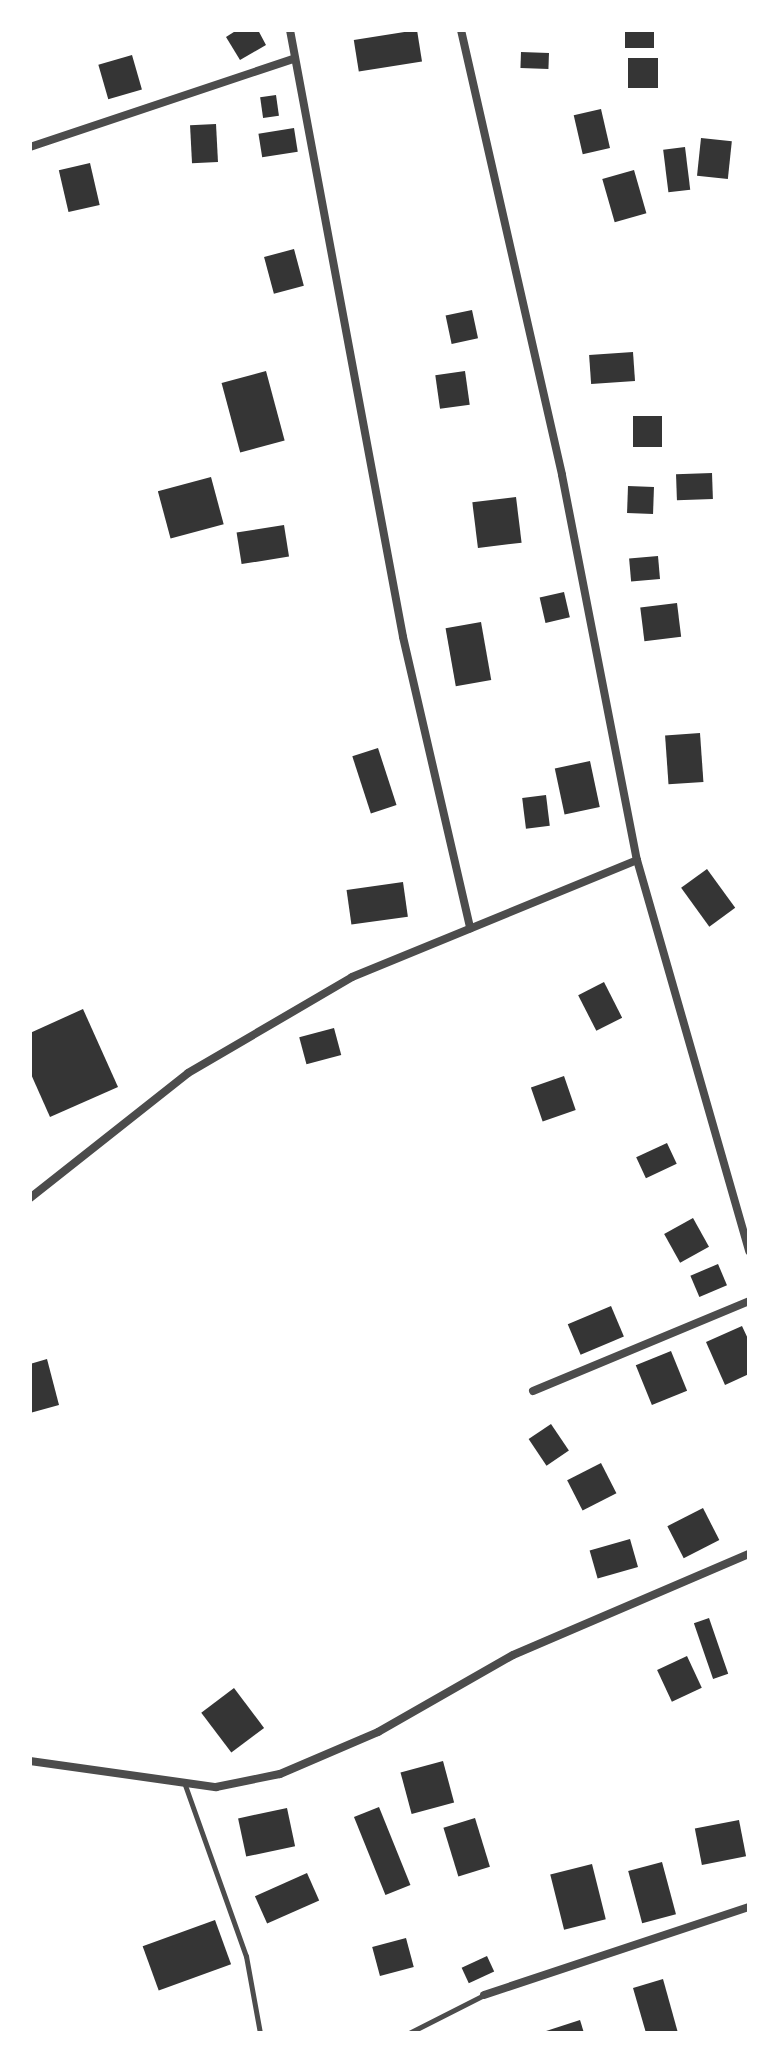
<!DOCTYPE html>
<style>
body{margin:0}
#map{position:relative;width:779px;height:2063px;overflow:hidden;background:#fff;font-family:Jost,sans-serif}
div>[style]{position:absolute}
.building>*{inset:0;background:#353535;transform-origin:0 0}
.service>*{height:5px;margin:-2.5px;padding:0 2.5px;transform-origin:2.5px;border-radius:2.5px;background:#4c4c4c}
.minor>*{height:8px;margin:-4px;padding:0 4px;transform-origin:4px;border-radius:4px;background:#4c4c4c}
span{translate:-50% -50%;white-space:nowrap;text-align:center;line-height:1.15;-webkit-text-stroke:8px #fff;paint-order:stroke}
.frame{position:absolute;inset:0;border:32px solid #fff;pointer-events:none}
</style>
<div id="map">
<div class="building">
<div style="clip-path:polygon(237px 30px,258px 30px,266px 45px,240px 60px,226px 37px)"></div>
<div style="left:417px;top:30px;width:32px;height:64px;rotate:81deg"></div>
<div style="left:625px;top:30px;width:29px;height:18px"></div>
<div style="left:521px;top:52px;width:28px;height:16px;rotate:2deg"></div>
<div style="left:132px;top:55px;width:36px;height:35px;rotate:74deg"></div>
<div style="left:628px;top:58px;width:30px;height:30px"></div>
<div style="left:276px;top:95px;width:21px;height:16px;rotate:82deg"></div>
<div style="left:601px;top:109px;width:40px;height:28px;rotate:77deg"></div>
<div style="left:216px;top:124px;width:38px;height:26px;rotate:87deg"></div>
<div style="left:294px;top:128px;width:24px;height:36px;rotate:81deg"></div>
<div style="left:701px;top:138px;width:31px;height:38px;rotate:6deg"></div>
<div style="left:685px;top:147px;width:43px;height:22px;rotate:83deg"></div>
<div style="left:90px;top:163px;width:43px;height:32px;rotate:77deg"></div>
<div style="left:634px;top:170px;width:45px;height:33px;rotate:74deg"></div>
<div style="left:294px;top:249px;width:38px;height:31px;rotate:75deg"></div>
<div style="left:472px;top:310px;width:29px;height:27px;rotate:78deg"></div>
<div style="left:633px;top:352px;width:29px;height:44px;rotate:86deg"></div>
<div style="left:266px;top:371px;width:72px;height:46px;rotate:75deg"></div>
<div style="left:465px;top:371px;width:34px;height:30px;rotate:82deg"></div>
<div style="left:633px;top:416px;width:29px;height:31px"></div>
<div style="left:712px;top:473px;width:26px;height:36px;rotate:88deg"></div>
<div style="left:211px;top:477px;width:49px;height:55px;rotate:75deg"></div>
<div style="left:628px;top:486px;width:26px;height:27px;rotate:2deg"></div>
<div style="left:516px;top:497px;width:46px;height:44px;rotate:83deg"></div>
<div style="left:284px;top:525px;width:32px;height:48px;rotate:81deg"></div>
<div style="left:658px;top:556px;width:23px;height:29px;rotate:85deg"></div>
<div style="left:564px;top:592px;width:26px;height:25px;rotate:77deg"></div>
<div style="left:677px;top:603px;width:34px;height:37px;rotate:83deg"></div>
<div style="left:481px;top:622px;width:59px;height:36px;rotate:80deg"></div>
<div style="left:700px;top:733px;width:49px;height:35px;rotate:86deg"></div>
<div style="left:378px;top:748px;width:60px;height:27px;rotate:72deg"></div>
<div style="left:590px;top:761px;width:47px;height:36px;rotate:78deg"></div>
<div style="left:546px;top:795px;width:31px;height:24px;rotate:83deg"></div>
<div style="left:707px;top:869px;width:48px;height:32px;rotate:54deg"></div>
<div style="left:403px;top:882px;width:35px;height:57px;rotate:82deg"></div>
<div style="left:604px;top:982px;width:40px;height:29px;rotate:63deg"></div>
<div style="clip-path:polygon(83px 1009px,118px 1087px,50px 1117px,30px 1072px,30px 1033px)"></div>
<div style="left:334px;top:1028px;width:28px;height:36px;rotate:75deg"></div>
<div style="left:564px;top:1076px;width:36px;height:35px;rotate:71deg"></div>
<div style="left:667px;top:1143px;width:23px;height:34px;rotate:65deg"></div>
<div style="left:693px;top:1218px;width:33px;height:33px;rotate:61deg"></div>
<div style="left:718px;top:1264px;width:23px;height:30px;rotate:67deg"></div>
<div style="left:611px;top:1306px;width:33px;height:47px;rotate:67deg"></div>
<div style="clip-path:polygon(742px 1326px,749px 1341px,749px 1374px,725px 1385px,706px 1342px)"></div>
<div style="left:671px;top:1351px;width:43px;height:38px;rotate:68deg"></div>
<div style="clip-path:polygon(47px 1359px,59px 1405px,30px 1413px,30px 1364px)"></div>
<div style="left:551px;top:1424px;width:32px;height:27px;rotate:56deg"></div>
<div style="left:601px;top:1463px;width:34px;height:38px;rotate:63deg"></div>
<div style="left:703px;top:1508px;width:36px;height:40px;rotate:63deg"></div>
<div style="left:630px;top:1539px;width:29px;height:42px;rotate:74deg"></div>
<div style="left:709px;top:1618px;width:59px;height:16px;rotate:71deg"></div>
<div style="left:687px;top:1656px;width:35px;height:33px;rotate:65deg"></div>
<div style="left:234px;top:1688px;width:50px;height:41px;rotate:53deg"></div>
<div style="left:443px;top:1761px;width:43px;height:44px;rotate:75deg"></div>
<div style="left:379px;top:1807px;width:84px;height:27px;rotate:68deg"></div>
<div style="left:287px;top:1808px;width:39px;height:50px;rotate:78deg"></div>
<div style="left:475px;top:1818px;width:51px;height:33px;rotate:73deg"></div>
<div style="left:739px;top:1820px;width:37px;height:45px;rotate:79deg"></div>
<div style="left:662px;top:1862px;width:54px;height:35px;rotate:75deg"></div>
<div style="left:592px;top:1864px;width:57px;height:43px;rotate:76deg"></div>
<div style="left:307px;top:1873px;width:30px;height:57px;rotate:66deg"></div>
<div style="left:215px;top:1920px;width:47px;height:77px;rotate:70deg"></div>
<div style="left:406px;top:1938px;width:30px;height:35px;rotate:75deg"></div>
<div style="left:487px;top:1956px;width:17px;height:28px;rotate:65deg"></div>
<div style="clip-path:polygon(663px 1979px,678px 2033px,646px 2033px,633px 1988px)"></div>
<div style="clip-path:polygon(580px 2020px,584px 2033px,543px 2033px,543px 2032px)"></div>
</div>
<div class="service">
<div style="left:185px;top:1785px;width:182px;rotate:70.4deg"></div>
<div style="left:246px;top:1956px;width:78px;rotate:79.7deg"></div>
<div style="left:409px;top:2033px;width:84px;rotate:-26.9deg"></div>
</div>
<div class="minor">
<div style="left:290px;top:30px;width:617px;rotate:79.45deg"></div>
<div style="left:403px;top:637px;width:299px;rotate:77deg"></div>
<div style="left:461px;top:30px;width:456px;rotate:77.2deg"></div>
<div style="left:562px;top:475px;width:392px;rotate:79deg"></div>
<div style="left:637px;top:860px;width:407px;rotate:74deg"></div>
<div style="left:30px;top:147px;width:277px;rotate:-18.5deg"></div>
<div style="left:30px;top:1198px;width:201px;rotate:-38.3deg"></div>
<div style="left:188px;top:1073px;width:190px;rotate:-30.3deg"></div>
<div style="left:352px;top:977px;width:308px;rotate:-22.3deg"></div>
<div style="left:533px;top:1391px;width:234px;rotate:-22.6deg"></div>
<div style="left:30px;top:1761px;width:188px;rotate:8deg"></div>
<div style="left:216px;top:1787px;width:65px;rotate:-11.5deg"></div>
<div style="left:280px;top:1774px;width:107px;rotate:-23.2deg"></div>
<div style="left:378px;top:1732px;width:155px;rotate:-29.7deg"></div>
<div style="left:513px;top:1655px;width:257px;rotate:-23.2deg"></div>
<div style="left:484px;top:1995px;width:279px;rotate:-18.4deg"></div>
</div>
<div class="frame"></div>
</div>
